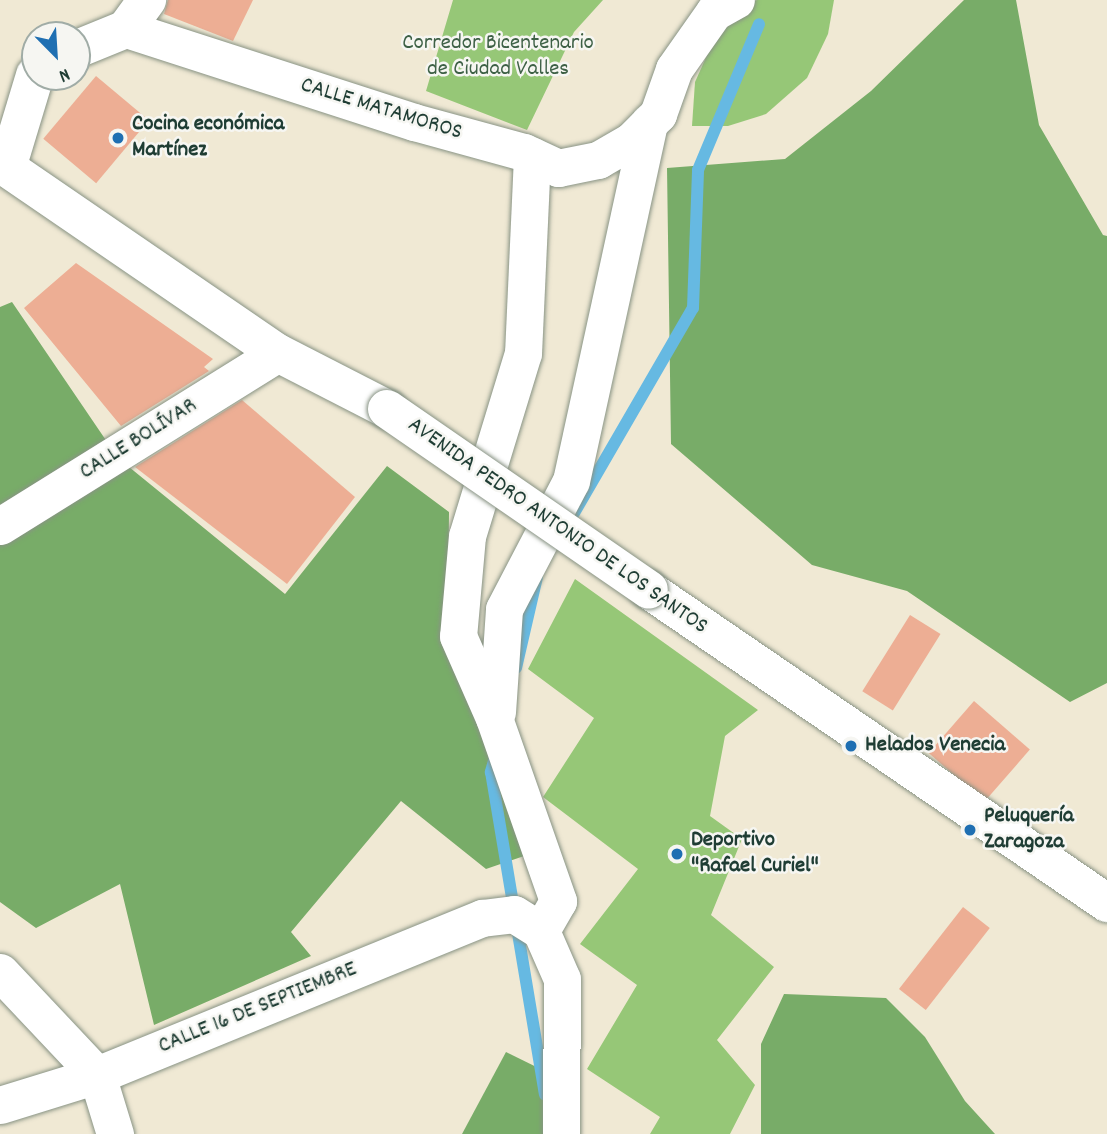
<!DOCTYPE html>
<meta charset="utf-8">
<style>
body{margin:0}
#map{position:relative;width:1107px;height:1134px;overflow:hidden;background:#f0e9d4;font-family:Dekko,sans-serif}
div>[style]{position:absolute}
.green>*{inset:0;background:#96c777}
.forest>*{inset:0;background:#78ac68}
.stream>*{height:12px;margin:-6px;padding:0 6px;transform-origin:6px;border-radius:6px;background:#66b9e2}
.building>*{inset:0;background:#edae94;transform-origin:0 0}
.roads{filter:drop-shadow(0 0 2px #889384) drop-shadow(0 0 2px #889384)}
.minor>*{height:37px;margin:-18.5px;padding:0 18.5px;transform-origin:18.5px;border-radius:18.5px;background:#fff}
.tertiary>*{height:38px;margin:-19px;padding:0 19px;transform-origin:19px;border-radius:19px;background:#fff}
.bridges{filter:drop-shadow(0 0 2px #889384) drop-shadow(0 0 2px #889384)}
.tertiary-bridge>*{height:38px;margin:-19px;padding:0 19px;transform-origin:19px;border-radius:19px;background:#fff}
.dots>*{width:19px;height:19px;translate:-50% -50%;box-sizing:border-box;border:4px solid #f6f6f2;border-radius:50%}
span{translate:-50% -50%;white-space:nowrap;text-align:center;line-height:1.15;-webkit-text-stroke:5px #f6f6f2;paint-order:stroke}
.park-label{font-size:23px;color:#3d6045}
.street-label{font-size:23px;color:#1f3d34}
.poi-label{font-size:23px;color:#1f3d34;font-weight:700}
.left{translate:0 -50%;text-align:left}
.north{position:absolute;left:21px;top:21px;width:70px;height:70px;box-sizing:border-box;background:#f6f6f2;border:2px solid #a0aca6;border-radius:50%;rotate:156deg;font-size:19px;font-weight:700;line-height:28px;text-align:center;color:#1f3d34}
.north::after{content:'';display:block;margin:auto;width:24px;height:32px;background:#1f6fb2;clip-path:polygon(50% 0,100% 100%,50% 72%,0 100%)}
</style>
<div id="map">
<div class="green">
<div style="clip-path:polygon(453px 0,603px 0,574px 32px,527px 130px,426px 91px)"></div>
<div style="clip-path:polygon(757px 0,834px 0,828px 34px,807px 78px,766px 114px,728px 126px,692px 126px,695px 82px,717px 33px,745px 5px)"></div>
<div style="clip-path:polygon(575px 579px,758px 710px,725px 736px,710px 816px,742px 839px,711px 915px,774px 967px,717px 1040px,755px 1085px,730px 1134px,650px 1134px,660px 1117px,587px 1069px,637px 985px,580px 944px,638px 869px,543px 797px,594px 718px,528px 669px)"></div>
</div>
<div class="forest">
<div style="clip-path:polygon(964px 0,1016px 0,1039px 125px,1103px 235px,1107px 236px,1107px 683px,1070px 702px,907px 591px,812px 565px,671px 444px,667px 168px,785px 159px,871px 91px)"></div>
<div style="clip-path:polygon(12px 302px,118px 458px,285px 594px,387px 466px,449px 512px,448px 625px,530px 854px,486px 869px,401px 801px,291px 932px,311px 956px,154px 1025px,120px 884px,36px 928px,0 902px,0 307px)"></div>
<div style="clip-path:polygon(784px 994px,886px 998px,925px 1037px,965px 1101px,995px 1134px,761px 1134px,761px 1044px)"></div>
<div style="clip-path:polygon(506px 1052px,569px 1083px,576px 1134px,462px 1134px)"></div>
</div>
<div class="stream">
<div style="left:574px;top:513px;width:237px;rotate:-59.9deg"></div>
<div style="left:693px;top:308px;width:138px;rotate:-87.9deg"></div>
<div style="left:698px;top:170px;width:158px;rotate:-67.3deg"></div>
<div style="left:516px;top:668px;width:93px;rotate:-77deg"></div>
<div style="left:496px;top:754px;width:19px;rotate:106deg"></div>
<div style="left:491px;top:772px;width:327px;rotate:80.5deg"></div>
</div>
<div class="building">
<div style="clip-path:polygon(168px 0,253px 0,233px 41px,164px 14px)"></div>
<div style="left:96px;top:76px;width:69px;height:82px;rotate:40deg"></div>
<div style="clip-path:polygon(76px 263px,213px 359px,204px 367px,209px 371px,121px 426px,24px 308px)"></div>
<div style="clip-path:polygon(242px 400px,355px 497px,287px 584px,135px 467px)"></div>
<div style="left:910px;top:615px;width:36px;height:90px;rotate:32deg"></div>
<div style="left:974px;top:701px;width:74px;height:69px;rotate:41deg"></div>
<div style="left:963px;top:907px;width:34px;height:104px;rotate:38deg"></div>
</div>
<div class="roads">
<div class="minor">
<div style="left:126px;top:29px;width:303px;rotate:17.9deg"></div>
<div style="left:414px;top:122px;width:114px;rotate:15.3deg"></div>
<div style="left:524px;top:152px;width:38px;rotate:25deg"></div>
<div style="left:558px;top:168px;width:41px;rotate:-11.3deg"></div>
<div style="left:598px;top:160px;width:39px;rotate:-30deg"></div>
<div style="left:632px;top:140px;width:37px;rotate:-45deg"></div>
<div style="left:658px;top:114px;width:48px;rotate:-70.4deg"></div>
<div style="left:674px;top:69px;width:70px;rotate:-54.9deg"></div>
<div style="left:714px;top:12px;width:25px;rotate:-29deg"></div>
<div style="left:532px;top:156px;width:197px;rotate:92.6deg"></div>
<div style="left:523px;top:353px;width:191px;rotate:107deg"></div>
<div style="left:467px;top:536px;width:100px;rotate:95.1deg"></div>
<div style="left:458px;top:636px;width:90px;rotate:66.3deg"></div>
<div style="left:494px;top:718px;width:194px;rotate:70.7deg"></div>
<div style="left:558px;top:901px;width:34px;rotate:120deg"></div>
<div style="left:0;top:526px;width:327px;rotate:-31.9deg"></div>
<div style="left:497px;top:712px;width:103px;rotate:-86.1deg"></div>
<div style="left:504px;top:609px;width:144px;rotate:-62.4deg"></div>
<div style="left:571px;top:481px;width:367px;rotate:-77.7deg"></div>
<div style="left:0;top:972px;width:141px;rotate:46.7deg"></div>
<div style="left:97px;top:1075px;width:62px;rotate:73deg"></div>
<div style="left:0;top:1105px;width:102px;rotate:-17.2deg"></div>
<div style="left:97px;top:1075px;width:416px;rotate:-22.2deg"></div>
<div style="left:482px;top:918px;width:32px;rotate:-7deg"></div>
<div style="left:514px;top:914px;width:32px;rotate:32deg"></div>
<div style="left:541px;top:931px;width:52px;rotate:66.4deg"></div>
<div style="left:562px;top:979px;width:155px;rotate:90.4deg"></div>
</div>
<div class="tertiary">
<div style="left:77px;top:49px;width:53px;rotate:-22.2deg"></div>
<div style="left:126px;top:29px;width:36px;rotate:-54deg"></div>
<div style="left:0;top:163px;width:337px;rotate:34.4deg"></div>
<div style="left:278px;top:353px;width:123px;rotate:27.2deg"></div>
<div style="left:7px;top:168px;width:97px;rotate:-73.2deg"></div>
<div style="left:649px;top:590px;width:555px;rotate:34.35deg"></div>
</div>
</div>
<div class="bridges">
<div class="tertiary-bridge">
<div style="left:387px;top:409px;width:318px;rotate:34.6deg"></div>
</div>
</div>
<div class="dots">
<div style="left:118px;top:138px;background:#1f6fb2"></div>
<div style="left:851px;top:746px;background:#1f6fb2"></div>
<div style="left:970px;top:830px;background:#1f6fb2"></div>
<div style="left:677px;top:854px;background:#1f6fb2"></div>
</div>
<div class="park-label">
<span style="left:498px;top:57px">Corredor Bicentenario<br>de Ciudad Valles</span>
</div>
<div class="street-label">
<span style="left:381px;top:110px;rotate:17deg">CALLE MATAMOROS</span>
<span style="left:139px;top:440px;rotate:-32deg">CALLE BOLÍVAR</span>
<span style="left:557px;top:527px;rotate:35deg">AVENIDA PEDRO ANTONIO DE LOS SANTOS</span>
<span style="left:258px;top:1009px;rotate:-22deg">CALLE 16 DE SEPTIEMBRE</span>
</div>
<div class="poi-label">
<span class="left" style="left:132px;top:138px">Cocina económica<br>Martínez</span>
<span class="left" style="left:865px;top:746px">Helados Venecia</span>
<span class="left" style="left:984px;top:830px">Peluquería<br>Zaragoza</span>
<span class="left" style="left:691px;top:854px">Deportivo<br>"Rafael Curiel"</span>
</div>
<div class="north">N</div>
</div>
